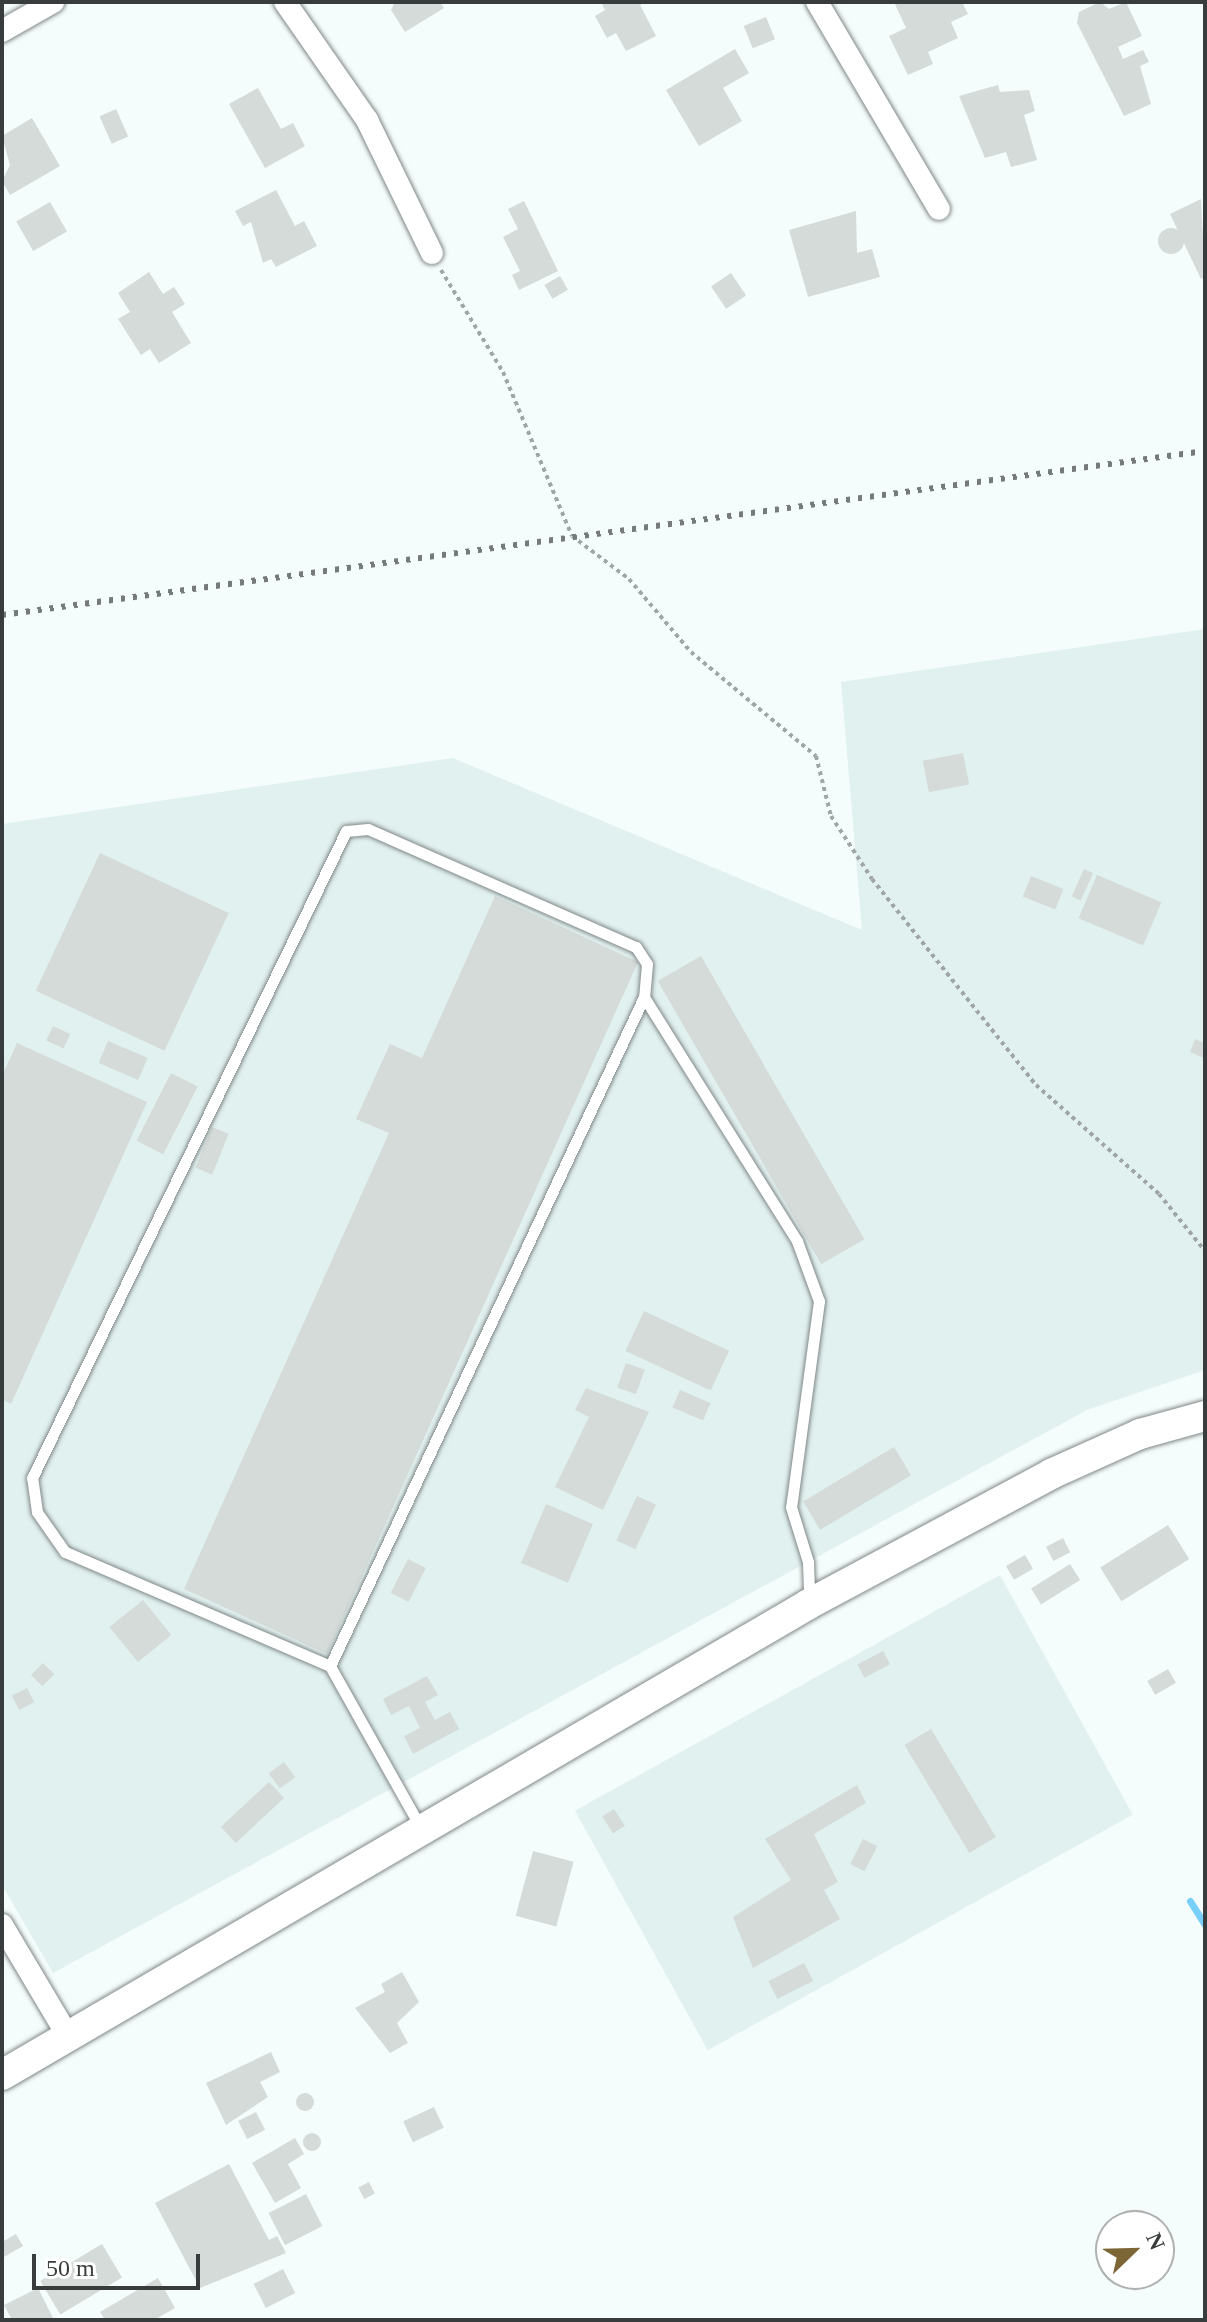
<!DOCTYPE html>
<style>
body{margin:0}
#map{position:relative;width:1207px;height:2322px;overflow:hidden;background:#f5fdfc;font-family:Georgia,serif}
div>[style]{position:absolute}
.built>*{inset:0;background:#e1f1f0;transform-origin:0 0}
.stream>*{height:7px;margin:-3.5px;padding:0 3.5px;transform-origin:3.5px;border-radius:3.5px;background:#79cffb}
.building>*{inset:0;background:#d4dbd8;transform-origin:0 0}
.round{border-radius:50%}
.path>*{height:4px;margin-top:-2px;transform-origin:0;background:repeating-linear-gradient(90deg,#a0a5a5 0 4px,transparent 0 8px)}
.roads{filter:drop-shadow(0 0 2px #808787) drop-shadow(0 0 2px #808787)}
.lane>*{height:11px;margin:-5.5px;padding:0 5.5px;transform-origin:5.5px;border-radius:5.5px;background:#fff}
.street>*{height:22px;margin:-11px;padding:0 11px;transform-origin:11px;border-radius:11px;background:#fff}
.secondary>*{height:30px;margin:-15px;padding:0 15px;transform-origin:15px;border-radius:15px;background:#fff}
.rail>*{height:6px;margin-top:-3px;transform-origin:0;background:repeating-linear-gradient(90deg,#767b7a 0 4px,transparent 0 12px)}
span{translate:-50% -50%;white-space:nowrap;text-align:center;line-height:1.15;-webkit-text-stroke:6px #fff;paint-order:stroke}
.frame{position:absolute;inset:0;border:4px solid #393c3c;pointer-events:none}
.north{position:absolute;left:1095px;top:2210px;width:80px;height:80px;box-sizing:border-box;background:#fff;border:2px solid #b0b1b1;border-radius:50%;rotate:67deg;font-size:22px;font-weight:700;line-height:32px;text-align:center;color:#393c3c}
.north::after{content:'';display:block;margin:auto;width:28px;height:36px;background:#7c6636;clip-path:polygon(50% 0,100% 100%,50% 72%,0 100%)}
.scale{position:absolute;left:32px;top:2254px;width:168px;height:36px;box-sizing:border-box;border:4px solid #393c3c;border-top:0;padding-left:10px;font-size:24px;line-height:28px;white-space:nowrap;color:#393c3c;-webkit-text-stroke:6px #fff;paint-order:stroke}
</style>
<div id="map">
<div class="built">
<div style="clip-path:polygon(1205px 629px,1205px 1370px,1087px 1410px,53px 1973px,2px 1885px,2px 824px,453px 758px,862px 930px,841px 682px)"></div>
<div style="left:1000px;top:1575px;width:274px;height:486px;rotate:61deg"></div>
</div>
<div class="stream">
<div style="left:1190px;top:1901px;width:28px;rotate:58deg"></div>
</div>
<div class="building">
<div style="clip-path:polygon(395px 2px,440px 2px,444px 8px,405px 32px,391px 10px)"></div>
<div style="clip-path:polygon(601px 2px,646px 2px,640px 5px,656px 36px,626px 51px,616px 33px,607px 38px,595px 16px,605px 10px)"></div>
<div style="clip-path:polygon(894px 2px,962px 2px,968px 14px,951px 22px,958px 38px,928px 52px,933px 64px,908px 75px,889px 36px,906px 28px)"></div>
<div style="clip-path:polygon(1100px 2px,1109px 9px,1126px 2px,1142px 36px,1118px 47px,1123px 59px,1143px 50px,1149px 62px,1140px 66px,1151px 104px,1124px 116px,1077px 23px,1079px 12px)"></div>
<div style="left:766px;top:17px;width:24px;height:24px;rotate:68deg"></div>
<div style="clip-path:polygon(735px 49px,749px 73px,723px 88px,742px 121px,699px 146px,666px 90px)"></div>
<div style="clip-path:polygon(998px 85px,1000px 92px,1029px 90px,1035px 111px,1024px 115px,1037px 160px,1011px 167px,1006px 152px,985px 158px,959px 96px)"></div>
<div style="clip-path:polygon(258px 88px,281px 129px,293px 123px,305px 146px,265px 168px,229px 104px)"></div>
<div style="left:116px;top:109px;width:30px;height:18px;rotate:66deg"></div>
<div style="clip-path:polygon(32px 118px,60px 166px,10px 195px,2px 181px,10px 165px,2px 136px)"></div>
<div style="clip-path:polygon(276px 190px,295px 226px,304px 221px,317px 246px,276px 267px,271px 259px,263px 263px,251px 222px,243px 226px,235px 211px)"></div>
<div style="clip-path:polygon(1201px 199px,1205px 277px,1201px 279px,1170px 214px)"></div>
<div style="clip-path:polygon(524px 201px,558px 271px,519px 290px,512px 275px,520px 271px,503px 237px,518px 229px,508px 209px)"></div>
<div style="left:50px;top:202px;width:34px;height:39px;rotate:60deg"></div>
<div style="clip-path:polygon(856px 211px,857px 253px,872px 249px,880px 277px,808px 297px,789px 230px)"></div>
<div class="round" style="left:1158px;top:228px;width:26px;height:26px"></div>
<div style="clip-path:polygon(149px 272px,163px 294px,174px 287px,185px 304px,172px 312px,191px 343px,159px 363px,150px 349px,141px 355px,118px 319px,130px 312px,118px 293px)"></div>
<div style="left:731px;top:273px;width:27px;height:24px;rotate:56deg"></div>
<div style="left:560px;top:276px;width:16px;height:18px;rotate:60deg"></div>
<div style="left:963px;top:753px;width:32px;height:41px;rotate:79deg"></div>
<div style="left:100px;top:853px;width:142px;height:152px;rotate:25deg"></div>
<div style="left:1084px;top:869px;width:10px;height:30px;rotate:24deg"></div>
<div style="left:1097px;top:875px;width:70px;height:47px;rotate:23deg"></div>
<div style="left:1031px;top:876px;width:35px;height:22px;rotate:22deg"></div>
<div style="clip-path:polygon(495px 896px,638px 962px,327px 1654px,184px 1589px,389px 1133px,356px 1119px,390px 1044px,422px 1058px)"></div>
<div style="left:701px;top:956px;width:327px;height:50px;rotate:60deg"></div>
<div style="left:53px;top:1026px;width:19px;height:16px;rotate:25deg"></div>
<div style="clip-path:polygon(1195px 1039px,1205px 1043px,1204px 1058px,1190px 1052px)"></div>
<div style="left:108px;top:1041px;width:43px;height:24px;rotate:23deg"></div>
<div style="clip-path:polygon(17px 1043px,147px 1102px,11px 1404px,2px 1399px,2px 1076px)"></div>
<div style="left:171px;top:1073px;width:30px;height:76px;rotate:27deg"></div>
<div style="left:212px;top:1127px;width:18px;height:44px;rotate:22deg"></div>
<div style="left:644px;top:1311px;width:94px;height:44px;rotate:25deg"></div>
<div style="left:626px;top:1363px;width:20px;height:26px;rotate:20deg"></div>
<div style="clip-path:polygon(586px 1388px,649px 1412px,603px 1510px,555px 1487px,589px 1417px,575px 1410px)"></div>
<div style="left:680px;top:1390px;width:33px;height:19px;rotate:23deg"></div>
<div style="left:894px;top:1447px;width:33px;height:106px;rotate:59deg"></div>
<div style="left:637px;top:1496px;width:21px;height:49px;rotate:25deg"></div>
<div style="left:546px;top:1504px;width:51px;height:64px;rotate:23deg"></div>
<div style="left:1168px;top:1525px;width:40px;height:80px;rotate:58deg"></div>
<div style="left:1063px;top:1538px;width:16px;height:19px;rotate:63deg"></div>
<div style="left:1025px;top:1555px;width:16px;height:22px;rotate:60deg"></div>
<div style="left:408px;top:1559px;width:20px;height:38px;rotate:27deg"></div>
<div style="left:1070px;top:1564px;width:19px;height:46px;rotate:58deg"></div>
<div style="left:143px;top:1600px;width:45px;height:43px;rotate:51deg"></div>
<div style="left:883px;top:1651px;width:15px;height:29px;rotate:62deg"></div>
<div style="left:43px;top:1663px;width:16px;height:17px;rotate:45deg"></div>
<div style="left:1168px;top:1669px;width:16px;height:24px;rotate:60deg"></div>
<div style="clip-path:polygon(427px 1676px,438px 1695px,425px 1702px,435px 1720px,450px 1712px,459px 1729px,413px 1754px,404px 1736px,420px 1728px,409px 1706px,391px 1715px,383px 1699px)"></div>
<div style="left:27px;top:1688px;width:16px;height:17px;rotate:63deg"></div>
<div style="left:931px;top:1729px;width:126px;height:31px;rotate:59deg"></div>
<div style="left:284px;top:1762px;width:19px;height:19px;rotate:54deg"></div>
<div style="left:269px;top:1782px;width:22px;height:66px;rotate:47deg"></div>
<div style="clip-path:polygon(857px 1785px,866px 1803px,814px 1834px,838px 1882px,824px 1890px,840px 1919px,753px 1968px,733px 1917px,791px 1880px,765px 1839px)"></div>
<div style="left:614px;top:1809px;width:20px;height:14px;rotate:57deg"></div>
<div style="left:863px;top:1839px;width:16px;height:28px;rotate:27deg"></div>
<div style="left:533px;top:1851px;width:42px;height:67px;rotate:15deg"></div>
<div style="left:804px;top:1963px;width:20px;height:40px;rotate:63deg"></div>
<div style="clip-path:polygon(402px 1972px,419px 2002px,397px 2023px,408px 2043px,390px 2053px,355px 2008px,385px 1992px,381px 1984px)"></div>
<div style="clip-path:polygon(271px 2052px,280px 2072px,260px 2082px,268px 2097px,226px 2125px,206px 2083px)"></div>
<div class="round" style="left:296px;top:2093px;width:18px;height:18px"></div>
<div style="left:434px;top:2107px;width:23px;height:34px;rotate:65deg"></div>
<div style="left:256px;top:2112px;width:20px;height:20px;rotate:63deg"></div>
<div class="round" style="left:303px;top:2133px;width:18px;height:18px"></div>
<div style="clip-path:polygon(295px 2138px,304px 2154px,288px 2164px,301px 2188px,275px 2203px,252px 2163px)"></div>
<div style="clip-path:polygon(229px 2164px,269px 2240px,277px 2236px,286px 2253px,200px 2288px,155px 2203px)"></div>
<div style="left:369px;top:2182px;width:13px;height:12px;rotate:63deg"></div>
<div style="left:306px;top:2194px;width:36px;height:42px;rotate:63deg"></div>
<div style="clip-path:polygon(16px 2234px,23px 2246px,2px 2258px,2px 2242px)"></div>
<div style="left:102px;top:2244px;width:39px;height:72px;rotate:59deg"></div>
<div style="left:283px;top:2269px;width:27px;height:33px;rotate:63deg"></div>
<div style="clip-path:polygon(158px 2278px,175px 2308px,154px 2320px,105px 2320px,100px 2312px)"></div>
<div style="clip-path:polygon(38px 2288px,53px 2318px,12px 2320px,4px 2305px)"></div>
</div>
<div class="path">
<div style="left:441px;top:270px;width:119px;rotate:58.7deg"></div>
<div style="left:503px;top:372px;width:178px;rotate:67.2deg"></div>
<div style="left:572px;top:536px;width:71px;rotate:37deg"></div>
<div style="left:629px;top:579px;width:96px;rotate:49.7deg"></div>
<div style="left:691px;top:652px;width:163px;rotate:39.8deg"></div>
<div style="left:816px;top:756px;width:62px;rotate:76deg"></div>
<div style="left:831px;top:816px;width:75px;rotate:56.9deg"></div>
<div style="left:872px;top:879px;width:263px;rotate:51.5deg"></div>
<div style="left:1036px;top:1085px;width:164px;rotate:41.5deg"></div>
<div style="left:1159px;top:1194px;width:73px;rotate:51.1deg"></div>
</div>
<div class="roads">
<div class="lane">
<div style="left:330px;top:1666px;width:288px;rotate:-156.7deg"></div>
<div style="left:65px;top:1552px;width:49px;rotate:-125deg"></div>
<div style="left:37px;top:1512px;width:34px;rotate:-98deg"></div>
<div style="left:32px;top:1478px;width:719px;rotate:-64.11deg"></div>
<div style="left:346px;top:831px;width:22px;rotate:-5deg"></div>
<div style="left:368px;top:829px;width:293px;rotate:23.8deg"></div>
<div style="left:636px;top:947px;width:20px;rotate:57deg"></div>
<div style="left:647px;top:964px;width:33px;rotate:95deg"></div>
<div style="left:644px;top:997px;width:288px;rotate:57.9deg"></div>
<div style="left:797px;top:1241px;width:64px;rotate:69.9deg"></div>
<div style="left:819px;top:1301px;width:208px;rotate:97.7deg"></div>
<div style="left:791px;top:1507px;width:58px;rotate:72.8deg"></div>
<div style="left:808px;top:1562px;width:38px;rotate:88deg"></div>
<div style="left:422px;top:1830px;width:188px;rotate:-119.3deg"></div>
<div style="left:330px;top:1666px;width:739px;rotate:-64.86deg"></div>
</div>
<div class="street">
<div style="left:285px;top:2px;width:144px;rotate:55.2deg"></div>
<div style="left:367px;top:120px;width:148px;rotate:64deg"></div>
<div style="left:817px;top:2px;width:240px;rotate:59.5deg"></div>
<div style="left:2px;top:31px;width:59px;rotate:-29.6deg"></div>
<div style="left:2px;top:1925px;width:129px;rotate:59.3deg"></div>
</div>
<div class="secondary">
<div style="left:2px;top:2075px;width:934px;rotate:-30.27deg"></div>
<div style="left:809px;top:1604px;width:275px;rotate:-28.2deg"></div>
<div style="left:1051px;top:1474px;width:98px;rotate:-24.2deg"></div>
<div style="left:1140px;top:1434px;width:67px;rotate:-15.5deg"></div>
</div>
</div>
<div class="rail">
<div style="left:2px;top:615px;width:1214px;rotate:-7.76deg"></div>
</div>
<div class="frame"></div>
<div class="north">N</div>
<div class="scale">50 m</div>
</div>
